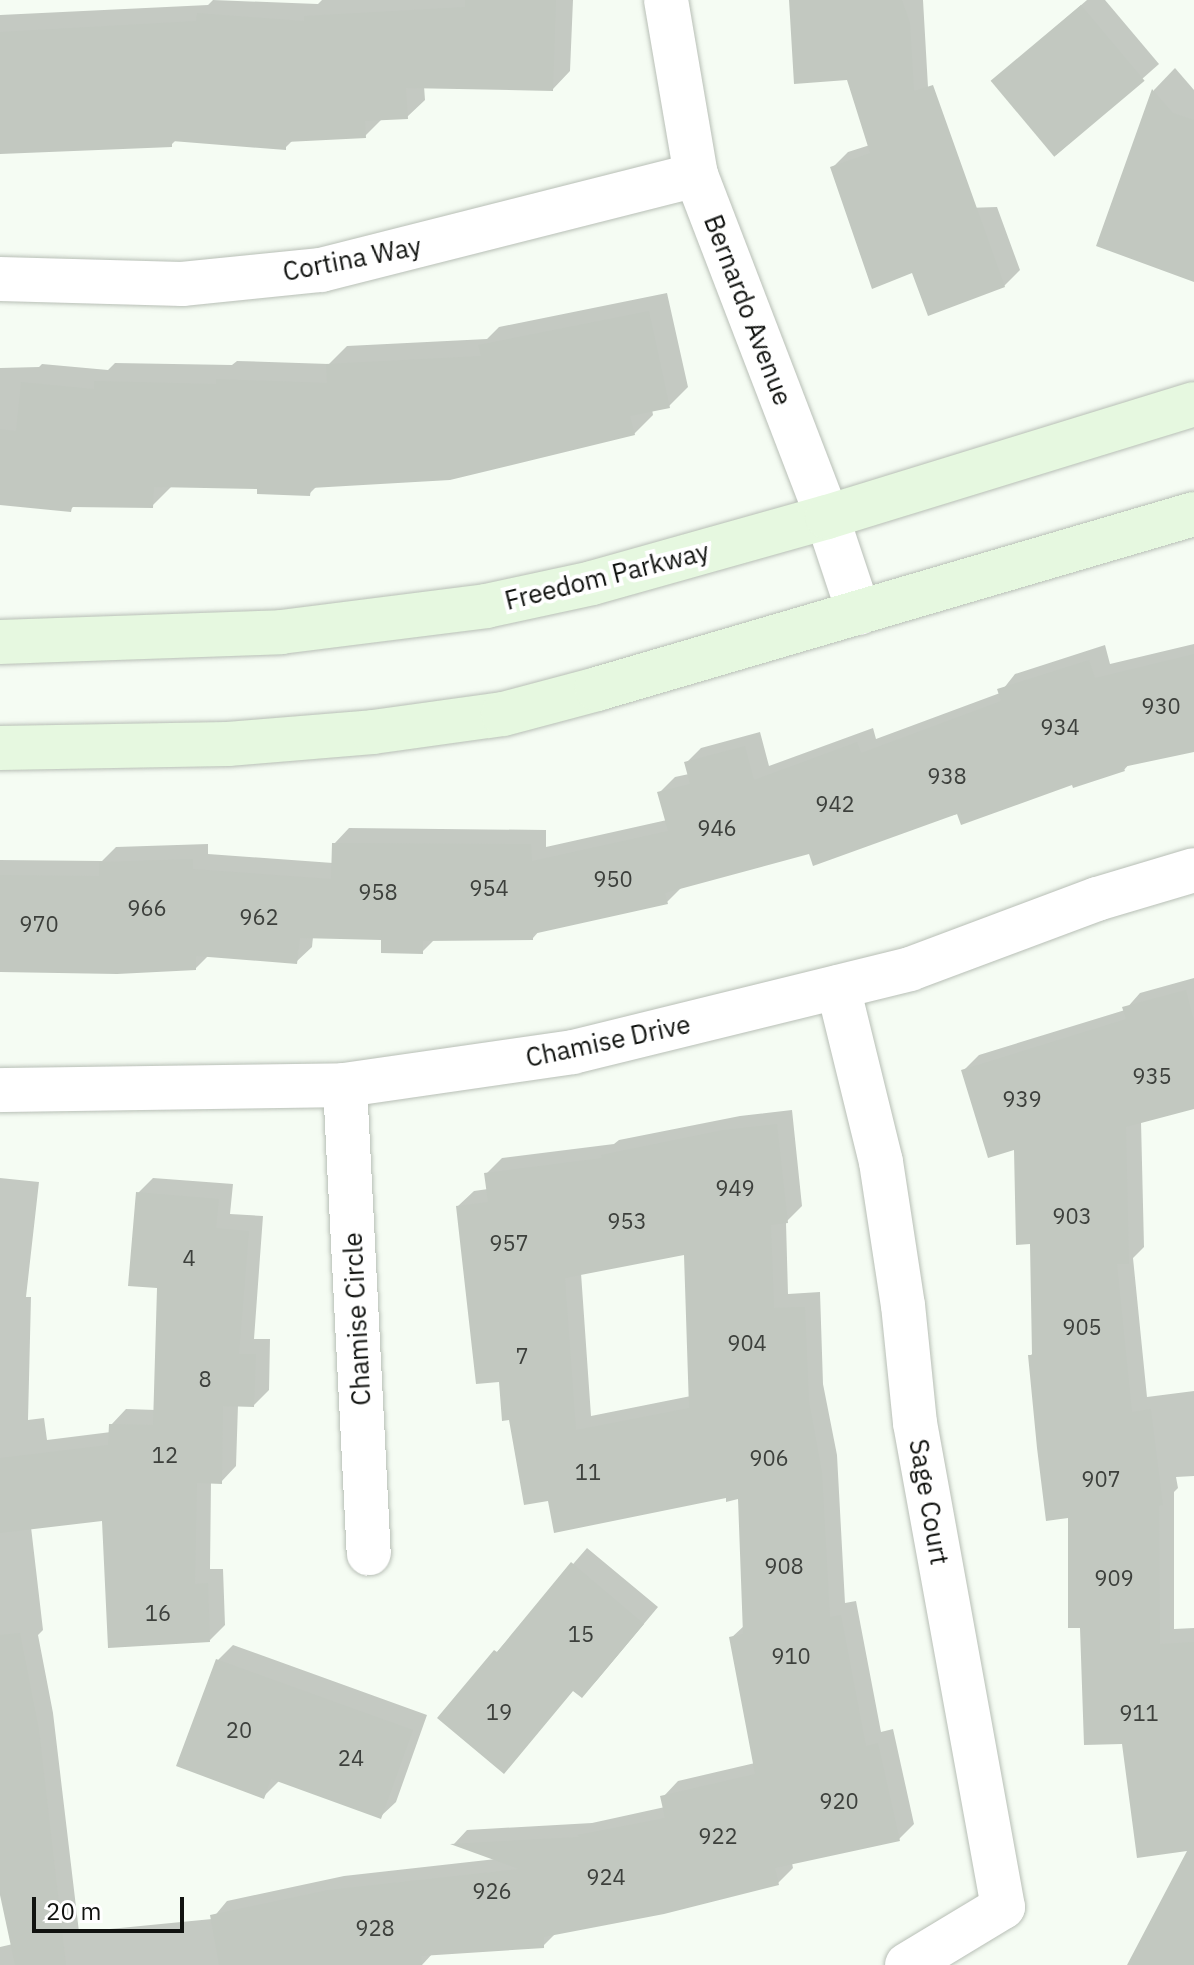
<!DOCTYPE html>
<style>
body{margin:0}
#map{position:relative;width:1194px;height:1965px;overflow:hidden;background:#f5fcf3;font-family:"IBM Plex Sans",sans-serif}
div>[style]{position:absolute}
.shadow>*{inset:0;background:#0003}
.building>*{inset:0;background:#c2c8c0;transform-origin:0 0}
.roads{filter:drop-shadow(0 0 2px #b8bfb6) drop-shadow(0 0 2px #b8bfb6)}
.minor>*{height:44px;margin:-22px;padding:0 22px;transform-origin:22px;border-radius:22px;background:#fff}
.secondary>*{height:44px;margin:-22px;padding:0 22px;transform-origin:22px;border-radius:22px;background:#e6f8e0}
span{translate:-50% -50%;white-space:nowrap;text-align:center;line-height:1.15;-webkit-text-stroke:8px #fff;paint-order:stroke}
.number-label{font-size:22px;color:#3d403c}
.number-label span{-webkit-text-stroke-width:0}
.street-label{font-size:26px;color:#111310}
.scale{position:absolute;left:32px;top:1897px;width:152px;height:36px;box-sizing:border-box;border:4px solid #111310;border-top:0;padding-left:10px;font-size:24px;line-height:28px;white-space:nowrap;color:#111310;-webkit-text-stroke:6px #fff;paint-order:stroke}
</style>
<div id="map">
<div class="shadow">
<div style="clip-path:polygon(213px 0,318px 4px,322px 0,573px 0,570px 71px,553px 89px,424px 86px,425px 100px,407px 117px,382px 119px,365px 136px,294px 139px,285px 148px,177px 139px,171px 145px,0 150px,0 15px,208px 5px)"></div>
<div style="clip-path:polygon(791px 0,923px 0,935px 209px,997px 207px,1020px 270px,1004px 286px,914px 271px,833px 167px,848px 152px,870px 145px,848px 78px)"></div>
<div style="clip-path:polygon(1087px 0,1105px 0,1159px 64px,1056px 155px,1009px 67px)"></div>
<div style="clip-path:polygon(1175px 68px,1194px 90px,1194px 270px,1098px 245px,1154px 90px)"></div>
<div style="clip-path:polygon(667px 293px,688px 387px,669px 406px,652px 409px,653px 415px,634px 434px,318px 485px,309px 494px,260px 487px,172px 486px,152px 506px,75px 505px,70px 510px,0 503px,0 368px,39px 367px,42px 364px,108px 370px,115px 363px,232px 365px,237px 361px,329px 364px,347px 346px,487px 339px,499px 327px)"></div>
<div style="clip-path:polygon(1194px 644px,1194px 750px,1130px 763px,1124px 770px,683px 886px,667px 902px,540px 930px,533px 938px,435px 939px,422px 952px,383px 938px,313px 937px,312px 947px,296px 962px,209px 955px,195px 969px,0 970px,0 860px,102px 861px,116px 847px,208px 844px,208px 854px,333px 863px,334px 844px,349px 828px,546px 830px,546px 847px,667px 820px,659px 793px,675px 777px,689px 774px,686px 763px,701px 748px,760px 732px,769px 766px,873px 728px,876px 739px,1000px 693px,1015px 674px,1105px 645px,1110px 664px)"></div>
<div style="clip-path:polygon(1194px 978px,1194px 1107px,1141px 1121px,1144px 1247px,1133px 1258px,1147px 1397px,1194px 1391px,1194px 1476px,1176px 1477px,1178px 1488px,1174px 1492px,1174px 1629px,1194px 1628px,1194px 1849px,1124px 1742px,1030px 1356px,1034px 1352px,1031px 1242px,1016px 1147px,963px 1071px,979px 1055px,1125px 1010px,1140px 993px)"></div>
<div style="clip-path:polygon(evenodd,792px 1110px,802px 1206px,786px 1222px,788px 1294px,820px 1292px,823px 1384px,837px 1455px,845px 1603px,856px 1601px,881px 1732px,893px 1729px,914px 1824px,899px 1839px,792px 1863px,793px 1868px,778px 1883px,557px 1932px,543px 1946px,433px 1953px,422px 1965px,0 1965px,0 1947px,13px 1944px,0 1886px,0 1178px,39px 1182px,26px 1297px,31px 1297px,28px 1420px,44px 1418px,47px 1440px,111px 1432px,111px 1425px,126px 1409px,156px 1410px,159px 1287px,138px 1193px,153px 1178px,233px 1184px,230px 1214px,263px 1216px,254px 1339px,270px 1339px,269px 1390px,254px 1405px,238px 1405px,236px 1466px,221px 1482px,211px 1481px,210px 1569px,223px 1569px,225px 1625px,210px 1640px,104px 1519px,31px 1527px,43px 1630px,38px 1635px,53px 1713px,79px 1932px,212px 1919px,227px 1901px,344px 1876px,496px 1859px,454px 1844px,467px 1830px,592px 1823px,665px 1807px,663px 1797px,678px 1781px,755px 1763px,731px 1638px,745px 1625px,740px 1497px,549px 1498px,510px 1418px,458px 1206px,474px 1191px,488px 1189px,486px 1174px,502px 1158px,614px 1144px,619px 1140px,740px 1116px,792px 1110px,685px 1252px,691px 1396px,591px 1416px,581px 1273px,685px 1252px)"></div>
<div style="clip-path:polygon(587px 1548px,658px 1607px,597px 1680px,582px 1696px,574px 1689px,504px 1771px,440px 1718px)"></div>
<div style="clip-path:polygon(233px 1645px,427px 1715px,396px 1802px,380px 1817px,280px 1780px,263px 1797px,217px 1661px)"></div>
</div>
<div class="building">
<div style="clip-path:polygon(465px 0,556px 0,553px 91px,406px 88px,408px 119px,365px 121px,366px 138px,286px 142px,286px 150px,172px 141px,172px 147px,0 154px,0 32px,196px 21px,197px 13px,304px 21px,304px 16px,465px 7px)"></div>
<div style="clip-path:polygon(789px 0,902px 0,910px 23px,914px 91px,933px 85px,1005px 287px,928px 316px,912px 273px,872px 289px,830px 167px,870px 153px,847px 80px,794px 84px)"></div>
<div style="left:1081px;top:5px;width:99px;height:118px;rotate:50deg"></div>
<div style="clip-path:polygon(1152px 89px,1173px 113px,1194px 120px,1194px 282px,1096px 246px)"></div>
<div style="clip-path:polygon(649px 311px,670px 408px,630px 416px,635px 435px,450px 480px,311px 488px,310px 496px,257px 494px,257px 489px,154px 487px,153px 508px,72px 507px,71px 512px,0 505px,0 429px,16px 431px,21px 382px,94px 389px,94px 381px,216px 384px,216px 379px,327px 383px,326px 364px,481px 356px,478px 345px)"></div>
<div style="clip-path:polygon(1194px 654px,1194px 752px,1123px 767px,1125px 771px,1073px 788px,1072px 785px,961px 825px,957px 814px,813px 866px,809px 854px,665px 893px,668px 904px,533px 934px,533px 940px,423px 941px,423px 954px,381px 953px,381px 940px,300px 938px,297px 964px,196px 956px,196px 970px,117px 974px,0 972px,0 875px,99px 876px,99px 862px,193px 859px,193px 869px,331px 879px,332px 843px,531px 844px,532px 861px,668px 831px,657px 792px,690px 784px,684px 762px,745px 746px,754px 780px,857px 742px,861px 753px,1001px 701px,997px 689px,1089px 660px,1095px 678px)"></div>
<div style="clip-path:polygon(1186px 990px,1194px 1021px,1194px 1109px,1126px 1127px,1129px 1264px,1117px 1264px,1132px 1412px,1151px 1409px,1163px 1505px,1159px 1506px,1160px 1644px,1194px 1642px,1194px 1965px,1127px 1965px,1187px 1851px,1137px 1858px,1122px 1744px,1084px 1745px,1080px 1628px,1068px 1628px,1068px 1518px,1046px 1521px,1037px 1448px,1028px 1355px,1032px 1355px,1030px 1244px,1016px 1245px,1014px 1150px,988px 1158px,961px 1070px,1126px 1019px,1122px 1007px)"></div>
<div style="clip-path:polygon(evenodd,777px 1124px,788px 1223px,771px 1225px,774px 1308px,805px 1307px,809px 1401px,822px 1472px,830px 1617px,841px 1615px,866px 1746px,878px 1743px,900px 1841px,775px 1868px,779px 1885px,664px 1914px,544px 1937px,544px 1948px,421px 1956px,422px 1965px,219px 1965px,210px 1915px,328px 1890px,519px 1869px,450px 1844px,579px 1837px,577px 1835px,665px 1818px,660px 1796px,755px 1774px,729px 1637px,743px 1634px,738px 1499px,726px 1502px,726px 1498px,554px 1533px,548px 1501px,524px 1505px,509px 1420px,502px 1421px,499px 1382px,476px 1384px,456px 1206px,488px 1202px,484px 1173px,602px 1158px,601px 1155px,723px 1130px,777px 1124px,684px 1255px,689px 1408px,576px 1430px,565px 1278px,684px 1255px)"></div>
<div style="clip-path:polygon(136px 1192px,219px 1199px,216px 1228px,249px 1231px,239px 1354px,256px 1354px,254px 1407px,223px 1406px,222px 1484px,197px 1483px,195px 1584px,208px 1583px,210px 1642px,108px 1648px,102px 1521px,0 1533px,0 1458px,108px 1445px,109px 1424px,153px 1425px,157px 1288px,128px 1286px)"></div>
<div style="clip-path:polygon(571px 1562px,644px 1624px,582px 1698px,573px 1691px,504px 1774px,437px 1718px,494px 1650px,497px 1652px)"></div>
<div style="clip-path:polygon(20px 1633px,39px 1730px,66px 1965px,15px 1965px,0 1895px,0 1635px)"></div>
<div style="clip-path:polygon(216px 1659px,413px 1730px,381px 1819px,271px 1779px,264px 1799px,176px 1766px)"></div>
</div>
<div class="roads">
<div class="minor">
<div style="left:666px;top:0;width:178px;rotate:80.3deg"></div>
<div style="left:696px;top:175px;width:366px;rotate:69deg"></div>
<div style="left:827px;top:517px;width:101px;rotate:71.6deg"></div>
<div style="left:0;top:279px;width:182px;rotate:1.6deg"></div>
<div style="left:182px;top:284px;width:140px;rotate:-5.8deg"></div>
<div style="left:321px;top:270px;width:387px;rotate:-14.2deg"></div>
<div style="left:838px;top:987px;width:180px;rotate:76.2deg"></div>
<div style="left:881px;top:1162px;width:145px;rotate:81.3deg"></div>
<div style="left:903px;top:1305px;width:119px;rotate:84.2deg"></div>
<div style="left:915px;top:1423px;width:492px;rotate:79.7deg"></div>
<div style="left:1003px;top:1907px;width:112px;rotate:148.9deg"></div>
<div style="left:345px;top:1085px;width:469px;rotate:87.1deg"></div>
<div style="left:0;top:1090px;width:345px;rotate:-0.8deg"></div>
<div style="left:345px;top:1085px;width:230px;rotate:-8.2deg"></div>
<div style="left:573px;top:1052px;width:347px;rotate:-13.8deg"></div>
<div style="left:910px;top:969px;width:200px;rotate:-20.5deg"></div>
<div style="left:1097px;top:899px;width:101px;rotate:-16.6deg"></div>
</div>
<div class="secondary">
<div style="left:0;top:642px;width:281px;rotate:-2deg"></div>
<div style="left:281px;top:632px;width:207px;rotate:-7.2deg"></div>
<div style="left:486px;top:606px;width:108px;rotate:-12.2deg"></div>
<div style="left:592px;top:583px;width:244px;rotate:-15.7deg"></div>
<div style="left:827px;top:517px;width:384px;rotate:-17.1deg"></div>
<div style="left:0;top:748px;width:228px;rotate:-1deg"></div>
<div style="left:228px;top:744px;width:145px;rotate:-4.7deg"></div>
<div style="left:373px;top:732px;width:131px;rotate:-7.9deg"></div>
<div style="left:503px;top:714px;width:97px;rotate:-14.9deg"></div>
<div style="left:597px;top:689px;width:622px;rotate:-16.34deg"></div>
</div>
</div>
<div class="number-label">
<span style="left:1161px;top:706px">930</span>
<span style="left:1060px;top:727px">934</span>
<span style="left:947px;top:776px">938</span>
<span style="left:835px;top:804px">942</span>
<span style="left:717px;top:828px">946</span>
<span style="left:613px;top:879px">950</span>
<span style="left:489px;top:888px">954</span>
<span style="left:378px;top:892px">958</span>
<span style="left:147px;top:908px">966</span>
<span style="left:259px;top:917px">962</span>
<span style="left:39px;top:924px">970</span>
<span style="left:1152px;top:1076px">935</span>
<span style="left:1022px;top:1099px">939</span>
<span style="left:735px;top:1188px">949</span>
<span style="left:1072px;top:1216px">903</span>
<span style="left:627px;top:1221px">953</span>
<span style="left:509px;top:1243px">957</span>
<span style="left:189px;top:1258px">4</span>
<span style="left:1082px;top:1327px">905</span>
<span style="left:747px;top:1343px">904</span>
<span style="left:522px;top:1356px">7</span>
<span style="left:205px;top:1379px">8</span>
<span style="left:165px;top:1455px">12</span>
<span style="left:769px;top:1458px">906</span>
<span style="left:588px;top:1472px">11</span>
<span style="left:1101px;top:1479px">907</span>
<span style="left:784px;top:1566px">908</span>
<span style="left:1114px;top:1578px">909</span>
<span style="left:158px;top:1613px">16</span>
<span style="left:581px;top:1634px">15</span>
<span style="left:791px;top:1656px">910</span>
<span style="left:499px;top:1712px">19</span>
<span style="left:1139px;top:1713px">911</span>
<span style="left:239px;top:1730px">20</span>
<span style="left:351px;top:1758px">24</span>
<span style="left:839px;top:1801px">920</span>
<span style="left:718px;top:1836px">922</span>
<span style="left:606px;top:1877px">924</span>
<span style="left:492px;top:1891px">926</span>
<span style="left:375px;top:1928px">928</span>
</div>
<div class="street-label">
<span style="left:352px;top:259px;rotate:-11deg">Cortina Way</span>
<span style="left:748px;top:310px;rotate:69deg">Bernardo Avenue</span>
<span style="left:607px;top:576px;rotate:-14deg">Freedom Parkway</span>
<span style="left:608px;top:1041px;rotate:-12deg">Chamise Drive</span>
<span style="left:357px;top:1319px;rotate:-93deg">Chamise Circle</span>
<span style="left:929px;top:1502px;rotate:80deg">Sage Court</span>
</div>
<div class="scale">20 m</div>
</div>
